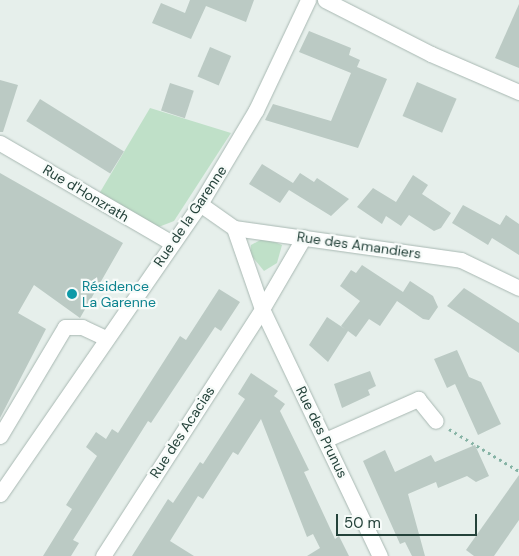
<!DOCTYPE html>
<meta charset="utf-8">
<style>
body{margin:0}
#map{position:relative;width:519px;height:556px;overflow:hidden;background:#e6efeb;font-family:"DM Sans",sans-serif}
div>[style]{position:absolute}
.green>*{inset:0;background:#bfe0c8}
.building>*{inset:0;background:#bbcac4;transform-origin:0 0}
.path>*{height:3px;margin-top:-1.5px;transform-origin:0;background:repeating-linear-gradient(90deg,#86b3a5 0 2.5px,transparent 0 6.5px)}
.roads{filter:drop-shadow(0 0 1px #a8b8b2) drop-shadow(0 0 1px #a8b8b2)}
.minor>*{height:15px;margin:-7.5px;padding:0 7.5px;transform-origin:7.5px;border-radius:7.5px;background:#fff}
.dots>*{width:14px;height:14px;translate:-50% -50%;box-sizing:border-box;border:2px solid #f7fbf9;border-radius:50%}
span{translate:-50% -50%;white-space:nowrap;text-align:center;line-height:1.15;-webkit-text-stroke:4.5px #f7fbf9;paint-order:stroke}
.street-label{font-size:14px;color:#24423a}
.culture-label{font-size:14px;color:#0d838f}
.left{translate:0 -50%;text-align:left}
.scale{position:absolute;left:336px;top:514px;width:141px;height:22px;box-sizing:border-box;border:2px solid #24423a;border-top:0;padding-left:6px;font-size:15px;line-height:18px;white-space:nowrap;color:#24423a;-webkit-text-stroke:4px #f7fbf9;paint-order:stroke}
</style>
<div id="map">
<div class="green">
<div style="clip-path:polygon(150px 108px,231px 133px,174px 221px,156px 228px,99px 194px)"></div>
<div style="clip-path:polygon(264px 238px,282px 245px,277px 263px,264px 271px,250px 254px,251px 245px)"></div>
</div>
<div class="building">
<div style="clip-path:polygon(190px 0,254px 0,246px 22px,206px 6px,191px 39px,152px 23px,161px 3px,185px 13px)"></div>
<div style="clip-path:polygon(519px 4px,519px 68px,495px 58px)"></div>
<div style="clip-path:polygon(309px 31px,351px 48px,349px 55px,360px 60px,357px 67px,387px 79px,358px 148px,265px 120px,273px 104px,331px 121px,351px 73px,299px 52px)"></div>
<div style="left:210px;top:47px;width:23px;height:32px;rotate:23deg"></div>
<div style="clip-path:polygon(0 80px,18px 85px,3px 132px,0 132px)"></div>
<div style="left:417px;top:82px;width:43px;height:37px;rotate:23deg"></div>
<div style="left:170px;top:83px;width:25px;height:29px;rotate:18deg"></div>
<div style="left:40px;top:99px;width:99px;height:26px;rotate:32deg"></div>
<div style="clip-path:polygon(262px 164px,293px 183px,300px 173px,314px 182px,317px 178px,349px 199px,331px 216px,289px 190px,280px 203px,249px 184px)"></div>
<div style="clip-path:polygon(0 173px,123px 243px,80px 318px,34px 285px,18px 313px,46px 329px,0 418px)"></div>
<div style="clip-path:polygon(413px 175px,428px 185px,422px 194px,451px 213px,441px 228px,434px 231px,409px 215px,401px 226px,386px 216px,382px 224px,357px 207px,373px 188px,396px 202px)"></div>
<div style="clip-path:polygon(463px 205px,500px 225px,506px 215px,519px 224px,519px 255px,492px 238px,488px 245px,452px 223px)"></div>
<div style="clip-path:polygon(362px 265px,403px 292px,410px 281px,433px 296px,438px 307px,429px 320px,423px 319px,397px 301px,380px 326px,369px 319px,356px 337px,348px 331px,328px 362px,309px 345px,327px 317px,345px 329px,341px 326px,360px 301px,340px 286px,351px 270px,356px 273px)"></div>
<div style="clip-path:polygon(464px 288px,519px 323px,519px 353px,447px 306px)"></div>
<div style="clip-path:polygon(219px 289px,240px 302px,221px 331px,215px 327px,151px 423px,148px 421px,73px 540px,79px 543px,71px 556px,43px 556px,72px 509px,66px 505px,97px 456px,86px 447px,96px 432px,106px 439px,112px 429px,118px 433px,180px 336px,186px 340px)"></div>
<div style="clip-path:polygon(457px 350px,469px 377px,481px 382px,501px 424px,478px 435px,455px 384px,447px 388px,434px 359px)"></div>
<div style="clip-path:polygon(370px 371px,376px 386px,368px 390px,370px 395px,342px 408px,334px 384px)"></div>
<div style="clip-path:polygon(251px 373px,278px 391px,274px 396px,285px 404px,280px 411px,309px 470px,304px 472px,335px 539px,339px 536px,349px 556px,307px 556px,320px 548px,313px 534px,307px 537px,261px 419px,238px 455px,233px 452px,203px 499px,198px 496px,170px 541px,194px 556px,132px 556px,168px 499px,173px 503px,200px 462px,203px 464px,245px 399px,238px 394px)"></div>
<div style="clip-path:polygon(475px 445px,489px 476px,476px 482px,467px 476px,438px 488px,436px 482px,408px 494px,425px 556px,412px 556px,405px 542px,400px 544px,363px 461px,385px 450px,395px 472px,431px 455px,435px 462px)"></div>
<div style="clip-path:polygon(519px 475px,519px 520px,494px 556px,474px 556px,466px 550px)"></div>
</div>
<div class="path">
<div style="left:449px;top:429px;width:82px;rotate:31deg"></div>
</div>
<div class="roads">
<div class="minor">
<div style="left:325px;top:0;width:119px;rotate:27deg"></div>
<div style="left:431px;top:54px;width:96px;rotate:23.4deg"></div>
<div style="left:0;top:143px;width:199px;rotate:30.2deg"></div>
<div style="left:200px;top:204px;width:42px;rotate:35.2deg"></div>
<div style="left:234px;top:228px;width:229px;rotate:8deg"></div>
<div style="left:461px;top:260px;width:64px;rotate:25.8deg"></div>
<div style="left:234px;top:228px;width:86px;rotate:70.9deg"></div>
<div style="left:262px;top:309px;width:83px;rotate:-59.7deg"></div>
<div style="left:262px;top:309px;width:274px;rotate:64.5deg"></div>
<div style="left:0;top:436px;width:127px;rotate:-59.2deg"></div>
<div style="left:65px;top:327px;width:17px"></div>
<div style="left:82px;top:327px;width:26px;rotate:25deg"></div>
<div style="left:325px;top:440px;width:102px;rotate:-23.8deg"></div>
<div style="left:418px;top:399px;width:28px;rotate:51deg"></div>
<div style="left:0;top:494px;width:352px;rotate:-55.4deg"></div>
<div style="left:200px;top:204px;width:109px;rotate:-59.2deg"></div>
<div style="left:256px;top:110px;width:122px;rotate:-64.7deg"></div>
<div style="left:103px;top:556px;width:294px;rotate:-57.2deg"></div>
</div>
</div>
<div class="dots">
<div style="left:72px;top:294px;background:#0f9aa8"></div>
</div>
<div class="street-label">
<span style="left:86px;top:193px;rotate:31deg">Rue d'Honzrath</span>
<span style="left:190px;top:216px;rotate:-56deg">Rue de la Garenne</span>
<span style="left:359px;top:245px;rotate:8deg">Rue des Amandiers</span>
<span style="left:182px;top:432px;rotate:-57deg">Rue des Acacias</span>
<span style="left:322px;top:432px;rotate:64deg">Rue des Prunus</span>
</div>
<div class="culture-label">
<span class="left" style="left:82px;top:294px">Résidence<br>La Garenne</span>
</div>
<div class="scale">50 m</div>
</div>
